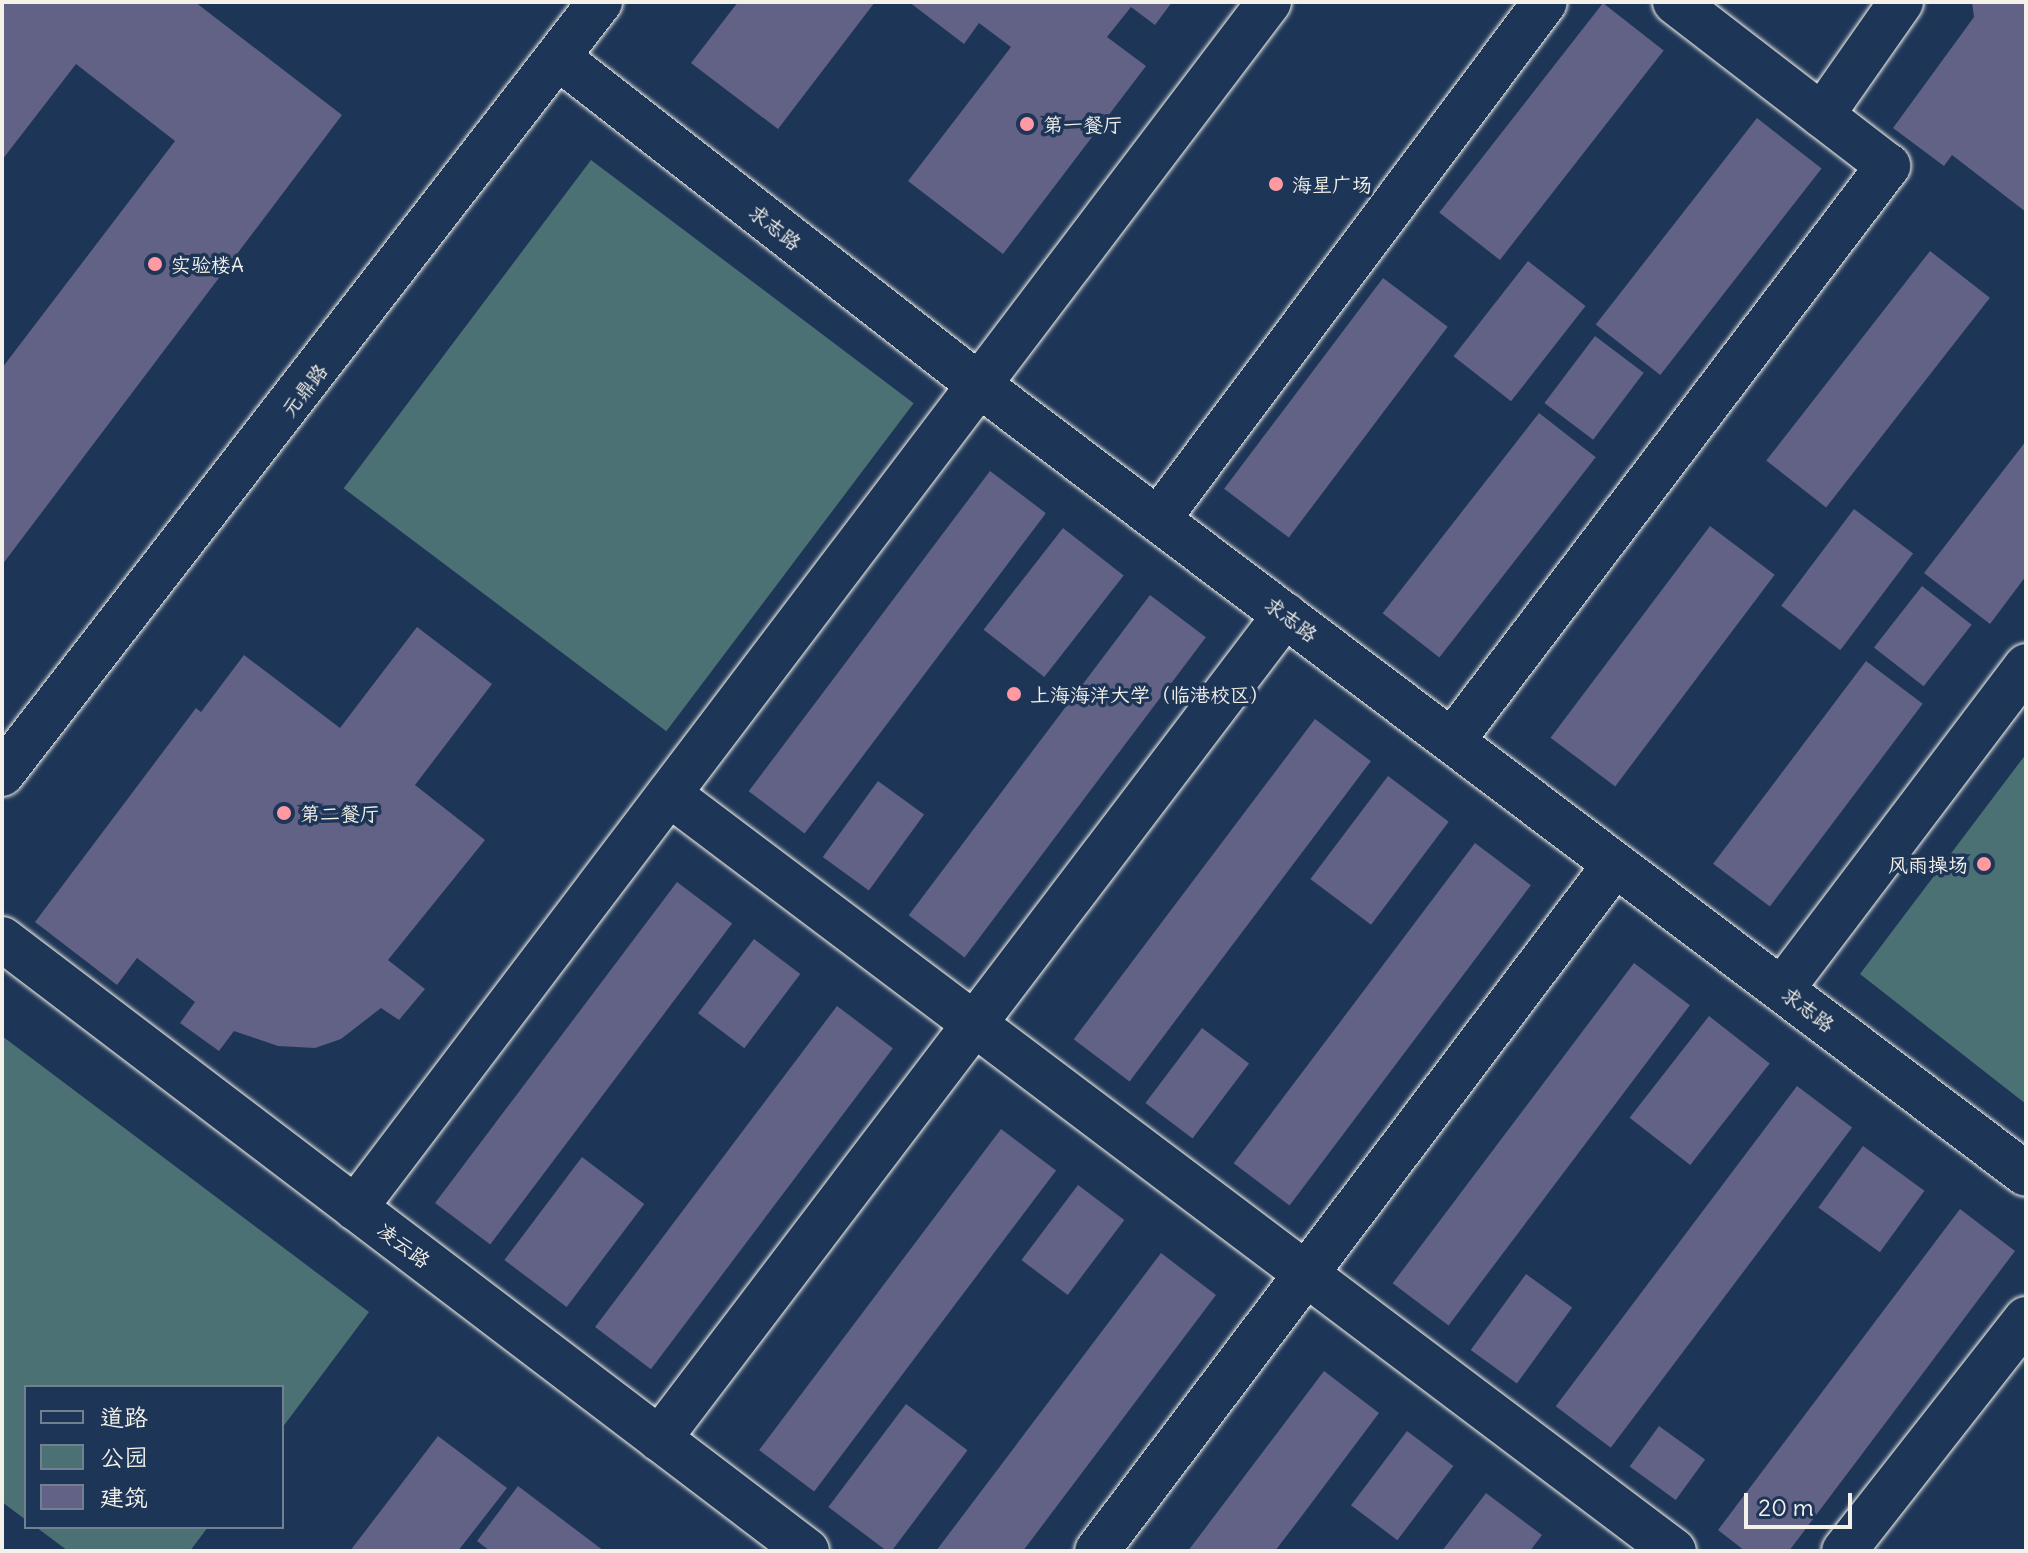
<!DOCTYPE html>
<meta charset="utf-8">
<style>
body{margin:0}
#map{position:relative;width:2028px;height:1553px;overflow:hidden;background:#1d3557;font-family:Delius,"LXGW WenKai TC",sans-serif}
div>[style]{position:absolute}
.green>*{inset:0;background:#4c7174;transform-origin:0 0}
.building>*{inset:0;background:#616285;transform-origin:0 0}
.roads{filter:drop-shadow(0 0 2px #f4f1e8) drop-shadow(0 0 2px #f4f1e8)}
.minor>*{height:44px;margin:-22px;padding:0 22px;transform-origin:22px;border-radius:22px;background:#1d3557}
.dots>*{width:22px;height:22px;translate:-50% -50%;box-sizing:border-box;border:4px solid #1d3557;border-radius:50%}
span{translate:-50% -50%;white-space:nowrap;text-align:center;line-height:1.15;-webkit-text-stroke:7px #1d3557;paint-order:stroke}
.poi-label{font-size:20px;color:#f4f1e8}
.left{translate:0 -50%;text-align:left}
.right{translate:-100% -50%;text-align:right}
.street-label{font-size:20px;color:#f4f1e8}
.frame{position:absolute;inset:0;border:4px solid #f4f1e8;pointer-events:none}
.legend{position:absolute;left:24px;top:1385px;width:260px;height:144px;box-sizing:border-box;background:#1d3557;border:2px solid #738091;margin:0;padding:10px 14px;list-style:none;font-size:24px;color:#f4f1e8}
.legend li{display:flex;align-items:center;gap:16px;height:40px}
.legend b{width:40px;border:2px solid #738091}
.scale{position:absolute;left:1744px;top:1493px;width:108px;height:36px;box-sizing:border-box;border:4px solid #f4f1e8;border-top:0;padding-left:10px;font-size:24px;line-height:28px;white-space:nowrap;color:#f4f1e8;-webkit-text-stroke:6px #1d3557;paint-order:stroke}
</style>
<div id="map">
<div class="green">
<div style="left:591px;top:160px;width:404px;height:411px;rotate:37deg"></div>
<div style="clip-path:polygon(2026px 754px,2026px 1104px,1860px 974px)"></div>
<div style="clip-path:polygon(2px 1036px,369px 1312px,282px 1428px,282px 1387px,26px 1387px,26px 1520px,2px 1502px)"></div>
<div style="clip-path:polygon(36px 1527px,208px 1527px,190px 1551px,68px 1551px)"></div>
</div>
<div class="building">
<div style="clip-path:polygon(2px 2px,195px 2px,342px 115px,2px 565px,2px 368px,175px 141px,76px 64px,2px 160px)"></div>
<div style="clip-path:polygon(738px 2px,875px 2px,778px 129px,691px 63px)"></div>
<div style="clip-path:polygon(909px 2px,1172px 2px,1155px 25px,1131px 7px,1107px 37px,1146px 66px,1003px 254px,908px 181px,1011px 47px,979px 23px,964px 44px)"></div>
<div style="clip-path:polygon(1972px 2px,2026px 2px,2026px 212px,1952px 155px,1944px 166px,1893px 128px,1974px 17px)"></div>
<div style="left:1603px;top:3px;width:77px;height:266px;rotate:38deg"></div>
<div style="left:1757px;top:118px;width:82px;height:262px;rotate:38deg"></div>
<div style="left:1930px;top:251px;width:76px;height:266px;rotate:38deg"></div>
<div style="left:1528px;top:261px;width:73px;height:121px;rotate:38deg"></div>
<div style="left:1383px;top:278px;width:81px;height:264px;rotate:37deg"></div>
<div style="left:1595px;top:336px;width:61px;height:84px;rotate:37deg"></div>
<div style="left:1539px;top:413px;width:72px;height:254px;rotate:38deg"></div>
<div style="clip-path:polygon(2026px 441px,2026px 576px,1990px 624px,1924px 573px)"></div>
<div style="left:990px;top:471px;width:70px;height:401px;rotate:37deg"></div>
<div style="left:1854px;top:509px;width:74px;height:121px;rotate:37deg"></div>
<div style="left:1710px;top:526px;width:81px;height:265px;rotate:37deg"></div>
<div style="left:1063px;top:528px;width:77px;height:129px;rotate:38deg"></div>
<div style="left:1922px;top:586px;width:63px;height:78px;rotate:38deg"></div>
<div style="left:1150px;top:595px;width:70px;height:401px;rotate:37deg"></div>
<div style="clip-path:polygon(417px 627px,492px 684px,415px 785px,485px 840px,388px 960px,425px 989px,399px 1020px,381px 1008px,341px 1039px,315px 1048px,278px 1046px,234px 1031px,219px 1051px,180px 1023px,195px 1002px,137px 958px,117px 985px,35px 922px,196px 708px,201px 712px,244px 655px,340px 728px)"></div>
<div style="left:1866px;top:661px;width:71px;height:254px;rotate:37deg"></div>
<div style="left:1315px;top:719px;width:70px;height:401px;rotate:37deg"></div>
<div style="left:1388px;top:776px;width:76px;height:129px;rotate:37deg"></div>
<div style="left:878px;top:781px;width:57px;height:94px;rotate:36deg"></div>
<div style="left:1475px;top:843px;width:70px;height:401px;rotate:37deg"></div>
<div style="left:677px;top:882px;width:69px;height:402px;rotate:37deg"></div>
<div style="left:754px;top:939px;width:58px;height:93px;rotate:37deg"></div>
<div style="left:1634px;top:963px;width:70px;height:401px;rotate:37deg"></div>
<div style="left:837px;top:1006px;width:70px;height:402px;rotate:37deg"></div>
<div style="left:1709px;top:1016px;width:77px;height:129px;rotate:38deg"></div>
<div style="left:1202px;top:1028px;width:59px;height:94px;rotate:37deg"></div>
<div style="left:1797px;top:1086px;width:69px;height:401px;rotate:37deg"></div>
<div style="left:1001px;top:1129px;width:69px;height:402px;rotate:37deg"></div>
<div style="left:1863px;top:1146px;width:76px;height:76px;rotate:36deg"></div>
<div style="left:582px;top:1157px;width:78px;height:129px;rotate:37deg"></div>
<div style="left:1078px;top:1185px;width:58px;height:94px;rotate:37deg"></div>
<div style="clip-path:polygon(1960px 1209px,2015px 1251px,1789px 1551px,1745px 1551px,1718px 1530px)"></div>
<div style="clip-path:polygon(1161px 1253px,1216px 1295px,1023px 1551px,936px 1551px)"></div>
<div style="left:1526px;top:1274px;width:57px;height:94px;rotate:36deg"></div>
<div style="clip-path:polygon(1324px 1371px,1379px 1413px,1301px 1517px,1275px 1551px,1188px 1551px)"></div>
<div style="left:906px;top:1404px;width:77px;height:129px;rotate:37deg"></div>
<div style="left:1659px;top:1426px;width:57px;height:50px;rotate:36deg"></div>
<div style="left:1407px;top:1431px;width:58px;height:93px;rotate:37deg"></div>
<div style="clip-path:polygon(438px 1436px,507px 1488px,458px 1551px,350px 1551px)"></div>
<div style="clip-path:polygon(518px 1486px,604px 1551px,490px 1551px,477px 1541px)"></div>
<div style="clip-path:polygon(1486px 1493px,1542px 1535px,1530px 1551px,1442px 1551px)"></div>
</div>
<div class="roads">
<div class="minor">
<div style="left:560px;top:59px;width:529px;rotate:37.87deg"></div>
<div style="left:978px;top:384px;width:1312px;rotate:37.01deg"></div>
<div style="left:1822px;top:115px;width:138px;rotate:-55deg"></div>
<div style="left:1159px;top:518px;width:644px;rotate:-53.2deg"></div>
<div style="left:1452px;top:741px;width:722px;rotate:-52.83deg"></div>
<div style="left:1888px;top:166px;width:269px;rotate:-142.4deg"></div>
<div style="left:2px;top:774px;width:977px;rotate:-52.24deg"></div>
<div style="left:669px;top:794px;width:1258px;rotate:36.99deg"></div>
<div style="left:2px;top:939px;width:1011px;rotate:37.24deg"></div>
<div style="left:1782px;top:989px;width:405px;rotate:-52.9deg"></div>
<div style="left:355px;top:1208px;width:1513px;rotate:-52.84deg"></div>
<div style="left:659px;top:1439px;width:1035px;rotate:-52.78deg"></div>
<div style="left:1097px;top:1551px;width:860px;rotate:-52.98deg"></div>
<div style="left:1844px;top:1551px;width:295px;rotate:-51.9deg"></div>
</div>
</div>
<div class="dots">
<div style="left:1027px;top:124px;background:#ff9aa2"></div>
<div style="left:1276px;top:184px;background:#ff9aa2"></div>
<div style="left:155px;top:264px;background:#ff9aa2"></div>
<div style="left:1014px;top:694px;background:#ff9aa2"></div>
<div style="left:284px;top:813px;background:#ff9aa2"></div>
<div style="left:1984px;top:864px;background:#ff9aa2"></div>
</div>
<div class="poi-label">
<span class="left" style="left:1043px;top:124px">第一餐厅</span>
<span class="left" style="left:1292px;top:184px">海星广场</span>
<span class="left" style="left:171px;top:264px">实验楼A</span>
<span class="left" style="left:1030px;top:694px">上海海洋大学（临港校区）</span>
<span class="left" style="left:300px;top:813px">第二餐厅</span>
<span class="right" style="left:1968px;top:864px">风雨操场</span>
</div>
<div class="street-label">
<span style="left:775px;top:227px;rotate:38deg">求志路</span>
<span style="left:304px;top:390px;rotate:-52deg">元鼎路</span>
<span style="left:1291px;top:619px;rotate:37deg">求志路</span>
<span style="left:1808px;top:1009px;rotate:37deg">求志路</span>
<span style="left:404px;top:1245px;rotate:37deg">凌云路</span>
</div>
<div class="frame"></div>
<ul class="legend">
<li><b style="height:10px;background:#1d3557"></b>道路</li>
<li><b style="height:22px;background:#4c7174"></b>公园</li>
<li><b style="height:22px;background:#616285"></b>建筑</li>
</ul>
<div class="scale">20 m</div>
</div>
